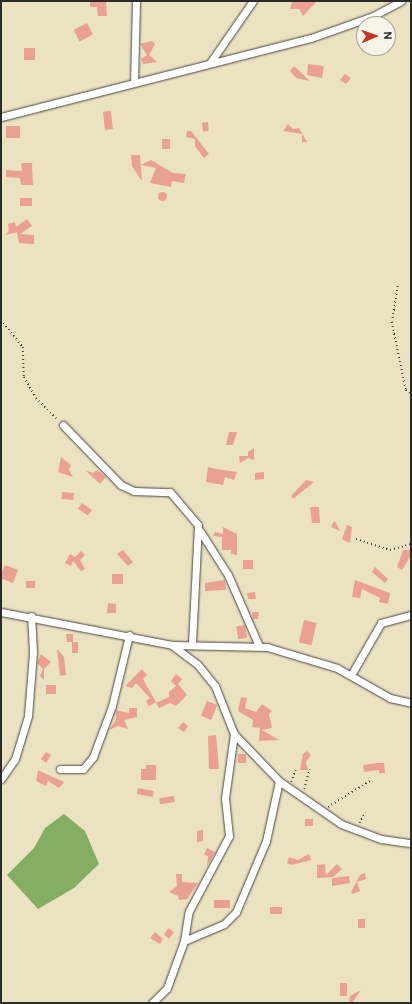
<!DOCTYPE html>
<style>
body{margin:0}
#map{position:relative;width:412px;height:1004px;overflow:hidden;background:#ebe2c2;font-family:"Balsamiq Sans",sans-serif}
div>[style]{position:absolute}
.forest>*{inset:0;background:#85ae65}
.building>*{inset:0;background:#eaa192;transform-origin:0 0}
.round{border-radius:50%}
.path>*{height:1.5px;margin-top:-0.75px;transform-origin:0;background:repeating-linear-gradient(90deg,#484642 0 1px,transparent 0 4px)}
.roads{filter:drop-shadow(0 0 1px #484642) drop-shadow(0 0 1px #484642)}
.street>*{height:7px;margin:-3.5px;padding:0 3.5px;transform-origin:3.5px;border-radius:3.5px;background:#fff}
span{translate:-50% -50%;white-space:nowrap;text-align:center;line-height:1.15;-webkit-text-stroke:4px #f7f3e8;paint-order:stroke}
.frame{position:absolute;inset:0;border:2px solid #2b2b2b;pointer-events:none}
.north{position:absolute;left:356px;top:16px;width:40px;height:40px;box-sizing:border-box;background:#f7f3e8;border:1px solid #a5a39c;border-radius:50%;rotate:88deg;font-size:11px;font-weight:700;line-height:16px;text-align:center;color:#2b2b2b}
.north::after{content:'';display:block;margin:auto;width:14px;height:18px;background:#c8321e;clip-path:polygon(50% 0,100% 100%,50% 72%,0 100%)}
</style>
<div id="map">
<div class="forest">
<div style="clip-path:polygon(64px 814px,85px 831px,99px 864px,74px 888px,38px 909px,7px 875px,34px 848px,45px 828px)"></div>
</div>
<div class="building">
<div style="clip-path:polygon(90px 1px,106px 1px,107px 16px,98px 16px,97px 7px,90px 7px)"></div>
<div style="clip-path:polygon(292px 1px,317px 1px,303px 16px,299px 9px,290px 9px)"></div>
<div style="left:87px;top:23px;width:13px;height:15px;rotate:63deg"></div>
<div style="clip-path:polygon(152px 41px,155px 44px,149px 55px,157px 62px,143px 64px,141px 59px,147px 55px,140px 44px)"></div>
<div style="left:35px;top:48px;width:12px;height:11px;rotate:90deg"></div>
<div style="clip-path:polygon(308px 64px,324px 66px,322px 78px,307px 75px)"></div>
<div style="clip-path:polygon(294px 66px,310px 81px,296px 78px,290px 71px)"></div>
<div style="clip-path:polygon(345px 74px,351px 78px,346px 84px,340px 80px)"></div>
<div style="left:111px;top:111px;width:18px;height:8px;rotate:84deg"></div>
<div style="left:208px;top:122px;width:9px;height:6px;rotate:84deg"></div>
<div style="clip-path:polygon(288px 124px,293px 129px,299px 128px,307px 142px,302px 142px,302px 134px,283px 131px)"></div>
<div style="left:6px;top:126px;width:14px;height:12px"></div>
<div style="clip-path:polygon(187px 131px,191px 131px,209px 154px,204px 158px,195px 146px,195px 139px,186px 137px)"></div>
<div style="left:162px;top:139px;width:8px;height:10px"></div>
<div style="clip-path:polygon(131px 155px,140px 155px,142px 181px,132px 166px)"></div>
<div style="clip-path:polygon(151px 160px,173px 173px,186px 174px,184px 183px,172px 181px,171px 187px,150px 183px,156px 168px,141px 165px)"></div>
<div style="clip-path:polygon(21px 163px,32px 163px,33px 185px,21px 185px,20px 178px,6px 177px,6px 170px,22px 171px)"></div>
<div class="round" style="left:157.5px;top:191.5px;width:9px;height:9px"></div>
<div style="left:20px;top:198px;width:12px;height:8px"></div>
<div style="clip-path:polygon(27px 219px,32px 226px,20px 234px,34px 235px,34px 244px,19px 243px,17px 232px,5px 235px,9px 231px,8px 224px,15px 222px,16px 227px)"></div>
<div style="clip-path:polygon(229px 432px,237px 432px,233px 445px,226px 445px)"></div>
<div style="clip-path:polygon(254px 448px,254px 460px,248px 458px,240px 463px,239px 456px,248px 456px,248px 452px)"></div>
<div style="clip-path:polygon(61px 457px,71px 465px,69px 470px,73px 477px,58px 472px)"></div>
<div style="clip-path:polygon(208px 467px,216px 469px,237px 472px,234px 480px,225px 477px,223px 485px,206px 482px)"></div>
<div style="clip-path:polygon(85px 470px,93px 473px,97px 470px,106px 477px,100px 484px)"></div>
<div style="clip-path:polygon(264px 472px,264px 479px,255px 480px,255px 473px)"></div>
<div style="clip-path:polygon(306px 480px,314px 482px,293px 499px,291px 496px)"></div>
<div style="left:62px;top:492px;width:12px;height:7px;rotate:5deg"></div>
<div style="left:82px;top:503px;width:12px;height:7px;rotate:35deg"></div>
<div style="clip-path:polygon(310px 507px,319px 507px,320px 523px,312px 523px)"></div>
<div style="clip-path:polygon(334px 521px,336px 523px,340px 531px,331px 527px)"></div>
<div style="clip-path:polygon(347px 525px,352px 527px,350px 543px,342px 539px)"></div>
<div style="clip-path:polygon(223px 527px,237px 534px,237px 555px,231px 554px,231px 550px,222px 550px,222px 537px,213px 536px,215px 532px,223px 534px)"></div>
<div style="clip-path:polygon(123px 550px,133px 562px,128px 566px,117px 554px)"></div>
<div style="clip-path:polygon(403px 550px,411px 550px,411px 555px,402px 570px,397px 567px)"></div>
<div style="clip-path:polygon(81px 551px,85px 555px,80px 560px,85px 569px,81px 571px,73px 561px,71px 566px,65px 563px,70px 554px,75px 557px)"></div>
<div style="left:243px;top:560px;width:10px;height:9px"></div>
<div style="left:5px;top:565px;width:14px;height:14px;rotate:21deg"></div>
<div style="clip-path:polygon(375px 567px,388px 579px,385px 583px,372px 572px)"></div>
<div style="left:112px;top:574px;width:11px;height:10px"></div>
<div style="clip-path:polygon(225px 580px,226px 590px,205px 591px,205px 583px)"></div>
<div style="clip-path:polygon(355px 580px,390px 593px,388px 604px,379px 602px,380px 598px,362px 589px,360px 598px,352px 597px)"></div>
<div style="left:26px;top:581px;width:9px;height:7px"></div>
<div style="clip-path:polygon(255px 592px,256px 599px,248px 599px,247px 593px)"></div>
<div style="clip-path:polygon(108px 603px,116px 604px,116px 613px,107px 613px)"></div>
<div style="clip-path:polygon(252px 612px,259px 612px,258px 619px,253px 619px)"></div>
<div style="left:304px;top:620px;width:13px;height:23px;rotate:13deg"></div>
<div style="left:245px;top:625px;width:13px;height:9px;rotate:81deg"></div>
<div style="clip-path:polygon(66px 634px,73px 634px,73px 642px,67px 642px)"></div>
<div style="left:72px;top:642px;width:6px;height:11px"></div>
<div style="clip-path:polygon(57px 649px,64px 657px,66px 675px,60px 676px)"></div>
<div style="clip-path:polygon(41px 654px,51px 662px,44px 669px,44px 680px,40px 676px,43px 669px,37px 663px)"></div>
<div style="clip-path:polygon(142px 669px,147px 675px,143px 679px,156px 702px,149px 706px,146px 701px,150px 698px,136px 683px,132px 688px,125px 686px)"></div>
<div style="clip-path:polygon(176px 674px,182px 679px,178px 684px,187px 695px,176px 706px,170px 703px,159px 708px,156px 703px,169px 697px,169px 692px,176px 686px,171px 681px)"></div>
<div style="left:46px;top:685px;width:10px;height:9px"></div>
<div style="clip-path:polygon(241px 697px,247px 698px,245px 708px,256px 712px,262px 704px,272px 711px,269px 714px,272px 728px,262px 730px,279px 740px,259px 741px,260px 728px,252px 727px,253px 720px,238px 711px)"></div>
<div style="left:207px;top:701px;width:11px;height:16px;rotate:22deg"></div>
<div style="clip-path:polygon(129px 708px,137px 708px,137px 717px,124px 720px,128px 729px,118px 726px,109px 730px,116px 720px,116px 710px,129px 713px)"></div>
<div style="clip-path:polygon(183px 722px,188px 726px,184px 732px,178px 728px)"></div>
<div style="clip-path:polygon(216px 735px,219px 769px,209px 769px,208px 736px)"></div>
<div style="clip-path:polygon(307px 751px,311px 755px,306px 762px,308px 770px,300px 770px,303px 754px)"></div>
<div style="clip-path:polygon(46px 752px,51px 755px,46px 763px,41px 759px)"></div>
<div style="left:238px;top:754px;width:8px;height:9px"></div>
<div style="clip-path:polygon(377px 763px,384px 763px,385px 773px,379px 773px,379px 770px,364px 772px,363px 765px)"></div>
<div style="clip-path:polygon(146px 765px,156px 765px,156px 780px,141px 780px,141px 769px,146px 769px)"></div>
<div style="clip-path:polygon(38px 770px,46px 774px,64px 782px,59px 788px,48px 781px,46px 786px,36px 781px)"></div>
<div style="left:138px;top:788px;width:16px;height:6px;rotate:11deg"></div>
<div style="left:174px;top:796px;width:6px;height:15px;rotate:81deg"></div>
<div style="left:305px;top:819px;width:8px;height:7px"></div>
<div style="clip-path:polygon(203px 830px,203px 841px,197px 842px,197px 831px)"></div>
<div style="clip-path:polygon(207px 848px,215px 852px,207px 866px,208px 856px,204px 855px)"></div>
<div style="clip-path:polygon(309px 854px,311px 860px,291px 865px,287px 863px,289px 857px,298px 860px)"></div>
<div style="clip-path:polygon(325px 864px,326px 875px,337px 864px,342px 869px,333px 877px,317px 878px,317px 865px)"></div>
<div style="clip-path:polygon(365px 873px,366px 879px,357px 882px,360px 891px,353px 894px,351px 892px,360px 875px)"></div>
<div style="clip-path:polygon(176px 874px,182px 874px,182px 882px,198px 883px,187px 899px,179px 900px,178px 896px,169px 892px,177px 886px)"></div>
<div style="clip-path:polygon(349px 876px,350px 883px,332px 886px,332px 878px)"></div>
<div style="left:214px;top:900px;width:16px;height:8px"></div>
<div style="left:270px;top:907px;width:12px;height:7px"></div>
<div style="left:358px;top:919px;width:7px;height:9px"></div>
<div style="clip-path:polygon(168px 928px,174px 932px,169px 939px,164px 935px)"></div>
<div style="clip-path:polygon(155px 932px,163px 939px,160px 944px,150px 938px)"></div>
<div style="left:340px;top:983px;width:7px;height:13px"></div>
<div style="clip-path:polygon(361px 990px,352px 1003px,349px 1003px,350px 996px)"></div>
</div>
<div class="path">
<div style="left:398px;top:286px;width:36px;rotate:99deg"></div>
<div style="left:392px;top:322px;width:69px;rotate:78.4deg"></div>
<div style="left:406px;top:390px;width:6px;rotate:39deg"></div>
<div style="left:1px;top:320px;width:35px;rotate:51deg"></div>
<div style="left:23px;top:347px;width:30px;rotate:88deg"></div>
<div style="left:24px;top:377px;width:24px;rotate:60deg"></div>
<div style="left:36px;top:398px;width:31px;rotate:45deg"></div>
<div style="left:356px;top:539px;width:36px;rotate:18deg"></div>
<div style="left:390px;top:550px;width:22px;rotate:-16deg"></div>
<div style="left:291px;top:782px;width:15px;rotate:-70deg"></div>
<div style="left:304px;top:789px;width:20px;rotate:-75deg"></div>
<div style="left:328px;top:807px;width:51px;rotate:-32.1deg"></div>
<div style="left:359px;top:823px;width:12px;rotate:-59deg"></div>
</div>
<div class="roads">
<div class="street">
<div style="left:210px;top:63px;width:75px;rotate:-55.3deg"></div>
<div style="left:134px;top:83px;width:82px;rotate:-88.6deg"></div>
<div style="left:1px;top:117px;width:320px;rotate:-14.3deg"></div>
<div style="left:311px;top:38px;width:66px;rotate:-19.5deg"></div>
<div style="left:373px;top:16px;width:32px;rotate:-28deg"></div>
<div style="left:63px;top:425px;width:83px;rotate:46deg"></div>
<div style="left:121px;top:485px;width:14px;rotate:25deg"></div>
<div style="left:134px;top:491px;width:36px;rotate:2deg"></div>
<div style="left:170px;top:492px;width:43px;rotate:49.7deg"></div>
<div style="left:198px;top:525px;width:119px;rotate:92.9deg"></div>
<div style="left:200px;top:531px;width:52px;rotate:57.5deg"></div>
<div style="left:228px;top:575px;width:77px;rotate:66.4deg"></div>
<div style="left:1px;top:612px;width:174px;rotate:10.9deg"></div>
<div style="left:172px;top:645px;width:95px;rotate:1.2deg"></div>
<div style="left:267px;top:647px;width:73px;rotate:16.7deg"></div>
<div style="left:337px;top:668px;width:61px;rotate:29.5deg"></div>
<div style="left:390px;top:698px;width:22px;rotate:13deg"></div>
<div style="left:351px;top:675px;width:60px;rotate:-60deg"></div>
<div style="left:381px;top:623px;width:31px;rotate:-15deg"></div>
<div style="left:234px;top:734px;width:65px;rotate:46.2deg"></div>
<div style="left:279px;top:781px;width:75px;rotate:34.7deg"></div>
<div style="left:341px;top:824px;width:43px;rotate:20.6deg"></div>
<div style="left:381px;top:839px;width:30px;rotate:8deg"></div>
<div style="left:60px;top:769px;width:23px"></div>
<div style="left:83px;top:769px;width:16px;rotate:-50deg"></div>
<div style="left:93px;top:757px;width:54px;rotate:-69.6deg"></div>
<div style="left:112px;top:706px;width:73px;rotate:-76.5deg"></div>
<div style="left:1px;top:779px;width:24px;rotate:-55deg"></div>
<div style="left:15px;top:759px;width:45px;rotate:-73.2deg"></div>
<div style="left:28px;top:716px;width:64px;rotate:-85.5deg"></div>
<div style="left:33px;top:652px;width:36px;rotate:-93deg"></div>
<div style="left:184px;top:941px;width:43px;rotate:-23deg"></div>
<div style="left:224px;top:924px;width:17px;rotate:-45deg"></div>
<div style="left:236px;top:912px;width:77px;rotate:-67.1deg"></div>
<div style="left:266px;top:841px;width:61px;rotate:-77.8deg"></div>
<div style="left:152px;top:1003px;width:21px;rotate:-45deg"></div>
<div style="left:167px;top:988px;width:50px;rotate:-70.1deg"></div>
<div style="left:184px;top:941px;width:30px;rotate:-81deg"></div>
<div style="left:189px;top:911px;width:85px;rotate:-61.9deg"></div>
<div style="left:229px;top:836px;width:38px;rotate:-96deg"></div>
<div style="left:225px;top:798px;width:65px;rotate:-82deg"></div>
<div style="left:234px;top:734px;width:52px;rotate:-111.6deg"></div>
<div style="left:215px;top:686px;width:28px;rotate:-129deg"></div>
<div style="left:197px;top:664px;width:31px;rotate:-143deg"></div>
</div>
</div>
<div class="frame"></div>
<div class="north">N</div>
</div>
